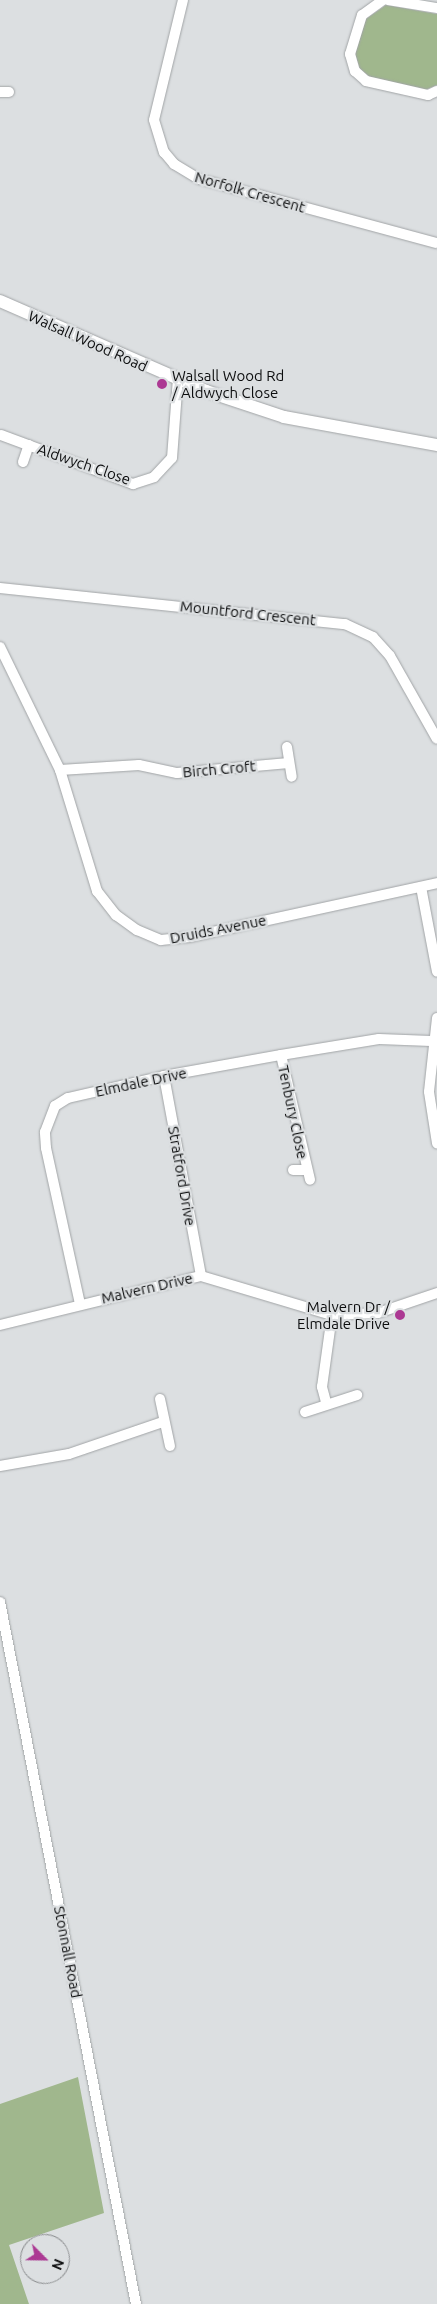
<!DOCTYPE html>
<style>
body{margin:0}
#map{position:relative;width:437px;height:2304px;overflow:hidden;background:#dcdfe1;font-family:Ubuntu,sans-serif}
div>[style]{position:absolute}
.green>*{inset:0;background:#a0b78d}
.roads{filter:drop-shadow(0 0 1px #a1a4a6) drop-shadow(0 0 1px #a1a4a6)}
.minor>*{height:10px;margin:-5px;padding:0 5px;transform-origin:5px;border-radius:5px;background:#fff}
.tertiary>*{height:12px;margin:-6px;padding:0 6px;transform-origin:6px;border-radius:6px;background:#fff}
.dots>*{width:14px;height:14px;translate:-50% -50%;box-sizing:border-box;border:2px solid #dcdfe1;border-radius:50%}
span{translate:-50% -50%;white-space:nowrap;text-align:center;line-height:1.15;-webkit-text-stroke:4.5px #dcdfe1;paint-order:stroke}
.street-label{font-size:15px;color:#0c0d0e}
.poi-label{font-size:15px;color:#0c0d0e}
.left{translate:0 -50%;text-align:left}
.right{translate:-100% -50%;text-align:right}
.north{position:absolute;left:20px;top:2234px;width:50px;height:50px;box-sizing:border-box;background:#dcdfe1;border:1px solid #898b8d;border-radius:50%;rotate:113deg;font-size:14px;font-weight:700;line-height:20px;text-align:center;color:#0c0d0e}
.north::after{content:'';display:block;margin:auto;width:18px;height:22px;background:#ac3993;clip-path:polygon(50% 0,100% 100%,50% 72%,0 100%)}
</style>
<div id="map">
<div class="green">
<div style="clip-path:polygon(386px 5px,437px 14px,437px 85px,425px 90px,370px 77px,360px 69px,355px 54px,366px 19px)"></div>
<div style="clip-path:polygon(78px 2077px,104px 2213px,9px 2245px,29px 2304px,0 2304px,0 2104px)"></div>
</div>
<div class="roads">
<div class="minor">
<div style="left:183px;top:0;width:123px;rotate:103.6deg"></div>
<div style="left:154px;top:120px;width:34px;rotate:73deg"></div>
<div style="left:164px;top:152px;width:16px;rotate:50deg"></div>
<div style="left:174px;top:164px;width:29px;rotate:31deg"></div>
<div style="left:199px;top:179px;width:246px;rotate:15.1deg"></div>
<div style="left:383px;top:0;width:26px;rotate:144deg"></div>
<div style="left:362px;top:15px;width:41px;rotate:107.1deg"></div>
<div style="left:350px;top:54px;width:18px;rotate:74deg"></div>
<div style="left:355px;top:71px;width:15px;rotate:42deg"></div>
<div style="left:366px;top:81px;width:64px;rotate:12.7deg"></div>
<div style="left:428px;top:95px;width:10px;rotate:-24deg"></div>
<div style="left:388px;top:0;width:50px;rotate:9.3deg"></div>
<div style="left:0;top:92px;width:9px"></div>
<div style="left:1px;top:435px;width:141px;rotate:20.4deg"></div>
<div style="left:133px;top:484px;width:22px;rotate:-18deg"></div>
<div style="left:154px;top:477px;width:26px;rotate:-47deg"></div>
<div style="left:172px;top:458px;width:79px;rotate:-85.7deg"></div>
<div style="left:23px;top:462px;width:18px;rotate:-71deg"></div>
<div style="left:0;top:588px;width:347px;rotate:6deg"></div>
<div style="left:345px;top:624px;width:31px;rotate:25deg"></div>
<div style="left:373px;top:637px;width:25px;rotate:48deg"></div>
<div style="left:390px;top:656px;width:95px;rotate:60.5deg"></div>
<div style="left:0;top:647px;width:137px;rotate:64deg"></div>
<div style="left:60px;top:770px;width:127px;rotate:73deg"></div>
<div style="left:97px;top:891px;width:31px;rotate:52deg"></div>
<div style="left:116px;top:915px;width:26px;rotate:36deg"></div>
<div style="left:137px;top:930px;width:26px;rotate:23deg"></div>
<div style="left:161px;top:940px;width:29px;rotate:-6deg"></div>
<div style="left:190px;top:937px;width:253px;rotate:-12.3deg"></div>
<div style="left:287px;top:747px;width:30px;rotate:81deg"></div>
<div style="left:60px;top:770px;width:79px;rotate:-3.6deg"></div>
<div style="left:139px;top:765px;width:39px;rotate:12deg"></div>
<div style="left:177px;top:773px;width:112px;rotate:-5.1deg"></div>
<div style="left:421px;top:887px;width:86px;rotate:79.3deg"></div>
<div style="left:437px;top:1018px;width:74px;rotate:96.2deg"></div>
<div style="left:429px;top:1092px;width:52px;rotate:81.1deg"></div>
<div style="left:281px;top:1055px;width:128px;rotate:76.9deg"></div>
<div style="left:164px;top:1076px;width:203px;rotate:79.5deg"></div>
<div style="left:293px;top:1170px;width:12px"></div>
<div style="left:80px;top:1304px;width:160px;rotate:-102.3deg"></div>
<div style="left:46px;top:1148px;width:16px;rotate:-94deg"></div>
<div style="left:45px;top:1132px;width:28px;rotate:-69deg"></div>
<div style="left:55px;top:1106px;width:15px;rotate:-32deg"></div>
<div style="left:68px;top:1098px;width:98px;rotate:-12.9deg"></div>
<div style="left:164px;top:1076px;width:119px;rotate:-10.2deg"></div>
<div style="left:281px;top:1055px;width:99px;rotate:-9.3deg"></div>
<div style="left:379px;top:1039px;width:52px;rotate:2.2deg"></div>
<div style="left:0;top:1325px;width:207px;rotate:-13.7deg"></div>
<div style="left:201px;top:1276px;width:137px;rotate:16.6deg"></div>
<div style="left:332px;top:1315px;width:46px;rotate:-2.5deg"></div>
<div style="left:378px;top:1313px;width:62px;rotate:-18.7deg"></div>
<div style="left:160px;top:1399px;width:48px;rotate:78deg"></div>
<div style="left:326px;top:1402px;width:16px;rotate:-105deg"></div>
<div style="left:322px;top:1387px;width:73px;rotate:-82.1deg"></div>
<div style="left:305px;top:1412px;width:55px;rotate:-18.1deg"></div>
<div style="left:0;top:1466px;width:70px;rotate:-9.9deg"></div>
<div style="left:69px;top:1454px;width:99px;rotate:-18.8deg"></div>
<div style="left:0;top:1602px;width:715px;rotate:79.04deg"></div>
</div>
<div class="tertiary">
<div style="left:0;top:301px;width:225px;rotate:23.6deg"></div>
<div style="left:206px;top:391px;width:82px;rotate:18.4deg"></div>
<div style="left:284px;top:417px;width:156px;rotate:10.4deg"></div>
</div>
</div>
<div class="dots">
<div style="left:162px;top:384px;background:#ac3993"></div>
<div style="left:400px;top:1315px;background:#ac3993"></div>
</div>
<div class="street-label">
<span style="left:250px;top:192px;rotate:16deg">Norfolk Crescent</span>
<span style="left:88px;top:341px;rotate:24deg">Walsall Wood Road</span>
<span style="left:84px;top:464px;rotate:19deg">Aldwych Close</span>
<span style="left:248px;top:613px;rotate:6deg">Mountford Crescent</span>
<span style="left:219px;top:769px;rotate:-5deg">Birch Croft</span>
<span style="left:218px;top:929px;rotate:-11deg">Druids Avenue</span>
<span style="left:141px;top:1082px;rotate:-12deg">Elmdale Drive</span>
<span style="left:293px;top:1112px;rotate:78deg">Tenbury Close</span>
<span style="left:182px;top:1176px;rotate:80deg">Stratford Drive</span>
<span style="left:147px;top:1288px;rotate:-13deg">Malvern Drive</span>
<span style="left:68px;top:1952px;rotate:79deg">Stonnall Road</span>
</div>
<div class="poi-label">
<span class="left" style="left:172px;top:384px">Walsall Wood Rd<br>/ Aldwych Close</span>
<span class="right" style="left:390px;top:1315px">Malvern Dr /<br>Elmdale Drive</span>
</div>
<div class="north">N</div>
</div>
